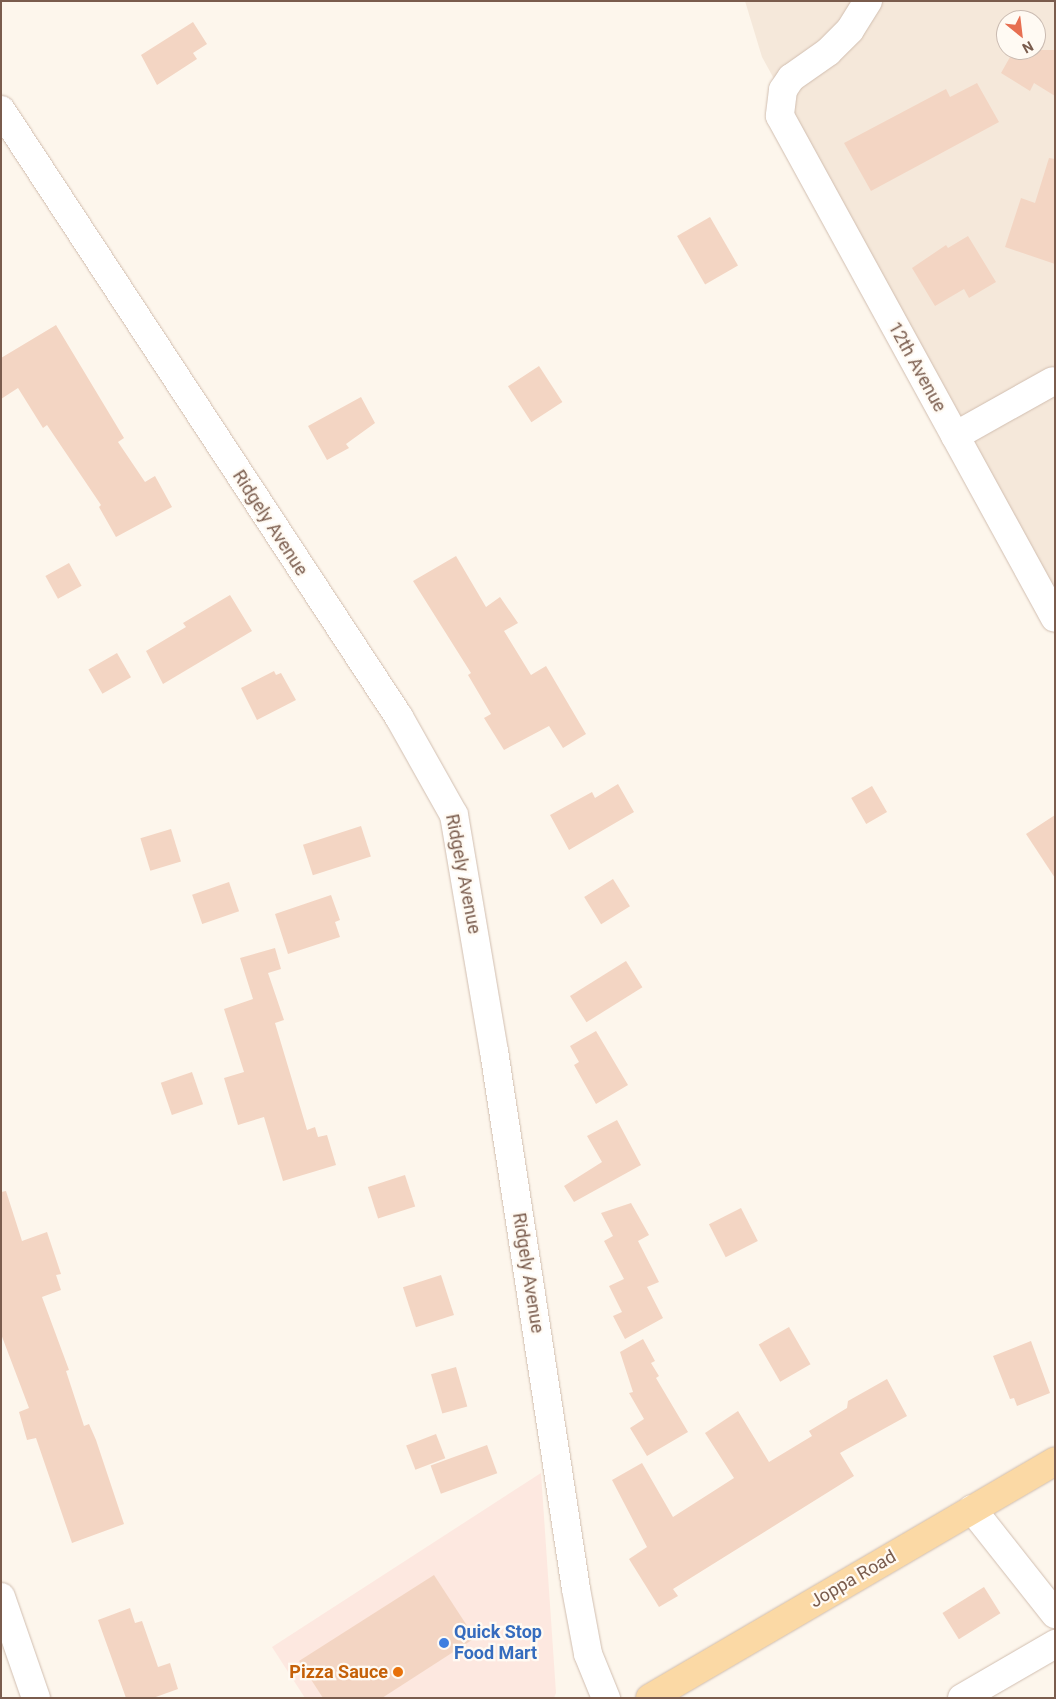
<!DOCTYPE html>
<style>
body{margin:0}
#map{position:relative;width:1056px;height:1699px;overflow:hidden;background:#fdf6ec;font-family:Roboto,sans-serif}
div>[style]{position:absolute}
.residential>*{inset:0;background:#f5e8da}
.commercial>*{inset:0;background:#fde8e0}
.building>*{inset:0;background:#f3d5c3;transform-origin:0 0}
.roads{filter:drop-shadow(0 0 1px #d1beb0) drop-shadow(0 0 1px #d1beb0)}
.minor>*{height:28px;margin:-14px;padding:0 14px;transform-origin:14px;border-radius:14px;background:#fff}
.major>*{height:28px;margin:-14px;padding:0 14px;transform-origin:14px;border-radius:14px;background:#fbd9a5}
.dots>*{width:14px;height:14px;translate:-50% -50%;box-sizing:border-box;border:2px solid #fffaf3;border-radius:50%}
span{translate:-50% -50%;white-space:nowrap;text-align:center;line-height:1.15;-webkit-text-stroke:4.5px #fffaf3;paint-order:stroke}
.street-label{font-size:18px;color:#7a5c4d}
.shop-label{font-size:18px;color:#366cbe;font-weight:700}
.left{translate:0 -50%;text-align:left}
.food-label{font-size:18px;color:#c56008;font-weight:700}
.right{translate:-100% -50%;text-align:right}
.frame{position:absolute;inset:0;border:2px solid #7a5c4d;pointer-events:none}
.north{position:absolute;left:996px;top:10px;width:50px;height:50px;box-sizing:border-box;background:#fffaf3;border:1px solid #cabbb1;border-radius:50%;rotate:151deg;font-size:14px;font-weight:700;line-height:20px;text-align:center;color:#7a5c4d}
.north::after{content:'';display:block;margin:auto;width:18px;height:22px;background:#e76f51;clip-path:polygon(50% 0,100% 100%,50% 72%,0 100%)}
</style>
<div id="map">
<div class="residential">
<div style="clip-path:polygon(evenodd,745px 1px,1055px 1px,1055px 590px,762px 57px,745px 1px,1006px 20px,1036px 20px,1036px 50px,1006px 50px,1006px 20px)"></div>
</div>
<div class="commercial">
<div style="clip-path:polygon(541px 1473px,556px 1693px,554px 1698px,305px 1698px,272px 1647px)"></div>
</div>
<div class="building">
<div style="clip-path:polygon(193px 22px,207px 44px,193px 53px,197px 59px,157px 85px,141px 55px)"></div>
<div style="clip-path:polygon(1014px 50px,1055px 50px,1055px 96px,1034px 83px,1030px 91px,1001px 73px)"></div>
<div style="clip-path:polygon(977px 83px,999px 122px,871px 191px,844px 143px,946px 89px,950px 97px)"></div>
<div style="clip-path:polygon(1049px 158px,1055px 159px,1055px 264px,1005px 247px,1021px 198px,1035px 203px)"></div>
<div style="left:710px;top:217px;width:56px;height:38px;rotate:60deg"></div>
<div style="clip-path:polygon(968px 236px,996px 282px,969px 298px,964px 289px,935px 306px,912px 268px,946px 245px,948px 248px)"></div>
<div style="clip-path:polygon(56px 325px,124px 438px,118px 442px,145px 482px,155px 476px,172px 507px,116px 537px,99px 507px,101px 505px,47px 425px,43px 428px,18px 388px,1px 399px,1px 358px)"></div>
<div style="left:539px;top:366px;width:43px;height:37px;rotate:57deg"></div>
<div style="clip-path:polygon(361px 397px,375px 423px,346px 444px,349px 448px,327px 460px,308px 426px)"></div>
<div style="clip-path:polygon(456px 556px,486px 607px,500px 597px,518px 623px,504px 631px,531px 675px,546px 666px,586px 734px,563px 748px,549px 726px,504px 750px,484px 718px,491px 714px,468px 675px,471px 673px,413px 581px)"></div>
<div style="left:69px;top:563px;width:26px;height:27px;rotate:61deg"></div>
<div style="clip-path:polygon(230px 595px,252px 631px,163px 684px,146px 651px,186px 627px,183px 623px)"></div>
<div style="left:117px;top:653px;width:28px;height:33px;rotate:60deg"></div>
<div style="clip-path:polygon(274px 671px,276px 675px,281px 673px,296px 700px,257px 720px,241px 688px)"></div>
<div style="clip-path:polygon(618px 784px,634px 812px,569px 850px,550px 815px,592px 792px,595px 798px)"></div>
<div style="left:872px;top:786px;width:30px;height:24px;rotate:60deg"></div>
<div style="clip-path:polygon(1055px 815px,1055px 878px,1026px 834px)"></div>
<div style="left:361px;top:826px;width:32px;height:61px;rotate:72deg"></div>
<div style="left:171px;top:829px;width:34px;height:32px;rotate:73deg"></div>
<div style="left:613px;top:879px;width:32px;height:34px;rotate:58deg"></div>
<div style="left:229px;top:882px;width:31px;height:39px;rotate:71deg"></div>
<div style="clip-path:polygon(331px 895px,340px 920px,335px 922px,340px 937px,288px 954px,275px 914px)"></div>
<div style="clip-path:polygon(275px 948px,281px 969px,268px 973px,284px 1020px,275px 1023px,307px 1130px,315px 1127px,318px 1137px,327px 1135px,336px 1165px,283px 1181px,264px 1117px,238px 1125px,224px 1078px,244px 1072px,224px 1009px,253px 999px,240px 958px)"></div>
<div style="left:626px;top:961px;width:31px;height:66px;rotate:58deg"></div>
<div style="clip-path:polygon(596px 1031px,628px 1085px,596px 1104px,574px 1065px,579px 1062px,570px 1046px)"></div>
<div style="left:192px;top:1072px;width:34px;height:33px;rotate:71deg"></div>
<div style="clip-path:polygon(617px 1120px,641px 1165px,574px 1202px,564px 1186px,602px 1162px,587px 1136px)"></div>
<div style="left:405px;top:1175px;width:33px;height:39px;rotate:72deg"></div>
<div style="clip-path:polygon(6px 1191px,22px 1241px,47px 1232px,61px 1274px,56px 1275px,61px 1290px,42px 1297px,69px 1370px,66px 1371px,84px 1426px,89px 1424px,96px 1440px,124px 1524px,72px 1543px,36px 1438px,27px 1440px,19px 1412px,29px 1408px,1px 1334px,1px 1192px)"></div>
<div style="clip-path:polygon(631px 1203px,649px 1235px,638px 1241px,659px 1282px,647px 1287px,663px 1318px,625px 1339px,613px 1316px,622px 1312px,609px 1286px,624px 1279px,604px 1241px,613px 1236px,601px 1213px)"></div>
<div style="left:741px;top:1208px;width:37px;height:36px;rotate:63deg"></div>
<div style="left:441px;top:1275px;width:42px;height:40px;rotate:72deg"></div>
<div style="left:789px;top:1327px;width:43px;height:35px;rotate:60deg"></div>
<div style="clip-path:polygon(643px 1339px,655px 1361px,651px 1363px,659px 1376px,656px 1378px,688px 1432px,647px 1456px,630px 1428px,644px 1419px,629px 1393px,633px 1392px,620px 1352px)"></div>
<div style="clip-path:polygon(1031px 1341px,1050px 1393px,1017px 1406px,1014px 1398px,1010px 1399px,993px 1356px)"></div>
<div style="left:456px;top:1367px;width:41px;height:26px;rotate:74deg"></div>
<div style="clip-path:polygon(887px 1379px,907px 1416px,840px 1453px,854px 1476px,673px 1589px,678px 1596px,659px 1607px,629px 1559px,647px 1547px,612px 1480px,642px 1463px,673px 1517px,734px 1478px,705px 1433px,738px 1411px,769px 1462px,812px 1436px,809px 1431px,847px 1408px,848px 1401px)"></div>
<div style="left:436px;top:1434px;width:26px;height:32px;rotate:69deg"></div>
<div style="left:487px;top:1445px;width:30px;height:60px;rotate:70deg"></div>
<div style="clip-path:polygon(434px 1575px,475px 1638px,382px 1698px,323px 1698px,299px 1661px)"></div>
<div style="left:984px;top:1587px;width:31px;height:49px;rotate:58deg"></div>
<div style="clip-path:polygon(130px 1608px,135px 1623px,142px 1621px,158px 1667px,170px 1663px,178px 1689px,153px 1698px,126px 1698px,98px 1620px)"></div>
</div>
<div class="roads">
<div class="minor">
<div style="left:868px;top:1px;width:34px;rotate:122deg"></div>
<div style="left:850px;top:30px;width:31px;rotate:135deg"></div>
<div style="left:828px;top:52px;width:45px;rotate:144.9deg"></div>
<div style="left:791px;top:78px;width:14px;rotate:124deg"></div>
<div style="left:783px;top:90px;width:26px;rotate:97deg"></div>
<div style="left:780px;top:116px;width:572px;rotate:61.29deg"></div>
<div style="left:1px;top:110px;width:726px;rotate:56.75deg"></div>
<div style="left:399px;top:717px;width:112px;rotate:60.7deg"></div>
<div style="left:454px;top:815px;width:239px;rotate:80.4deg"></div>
<div style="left:494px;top:1051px;width:544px;rotate:81.33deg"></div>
<div style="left:576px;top:1589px;width:66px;rotate:79.5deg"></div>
<div style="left:588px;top:1654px;width:48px;rotate:67.8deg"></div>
<div style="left:955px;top:436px;width:112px;rotate:-29.3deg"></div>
<div style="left:972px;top:1509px;width:134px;rotate:51.7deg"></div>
<div style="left:1px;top:1597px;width:107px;rotate:70.9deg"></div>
<div style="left:962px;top:1698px;width:108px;rotate:-30.1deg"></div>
</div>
<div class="major">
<div style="left:650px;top:1698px;width:469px;rotate:-30.3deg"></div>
</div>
</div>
<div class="dots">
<div style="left:444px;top:1643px;background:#3f7fe0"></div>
<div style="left:398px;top:1672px;background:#e8710a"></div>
</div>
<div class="street-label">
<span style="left:917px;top:367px;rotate:61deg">12th Avenue</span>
<span style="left:270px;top:523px;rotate:57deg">Ridgely Avenue</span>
<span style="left:463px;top:874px;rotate:79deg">Ridgely Avenue</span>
<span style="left:528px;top:1273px;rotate:81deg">Ridgely Avenue</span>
<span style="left:853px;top:1579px;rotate:-30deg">Joppa Road</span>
</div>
<div class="shop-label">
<span class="left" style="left:454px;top:1643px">Quick Stop<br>Food Mart</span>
</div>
<div class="food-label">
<span class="right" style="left:388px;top:1672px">Pizza Sauce</span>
</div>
<div class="frame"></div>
<div class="north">N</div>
</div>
